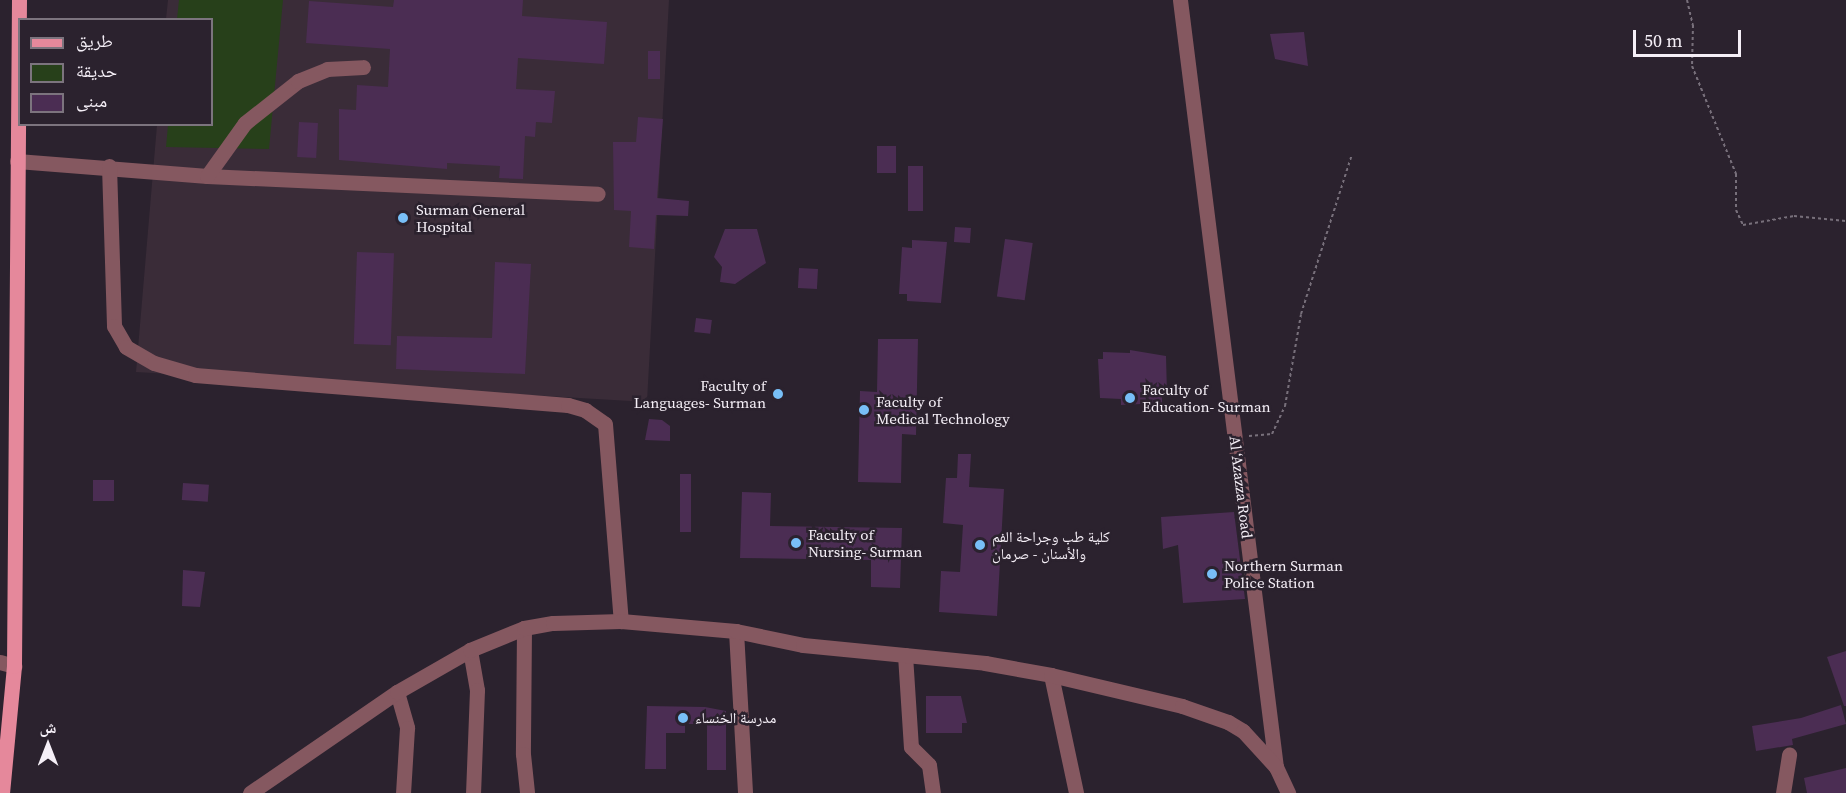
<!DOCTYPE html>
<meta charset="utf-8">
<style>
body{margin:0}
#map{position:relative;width:1846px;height:793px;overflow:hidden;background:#2b222e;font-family:"Source Serif 4","Noto Naskh Arabic",serif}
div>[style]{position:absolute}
.medical>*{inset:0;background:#3a2c38}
.green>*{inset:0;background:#27401a}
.building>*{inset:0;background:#4b2d53;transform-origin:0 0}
.path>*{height:2px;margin-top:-1px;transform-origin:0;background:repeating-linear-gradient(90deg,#78707b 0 3px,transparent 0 6px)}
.minor>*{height:15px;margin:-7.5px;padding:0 7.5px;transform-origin:7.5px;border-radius:7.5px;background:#855860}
.major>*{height:15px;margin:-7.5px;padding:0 7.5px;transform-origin:7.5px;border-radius:7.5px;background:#e5889b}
.dots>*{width:16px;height:16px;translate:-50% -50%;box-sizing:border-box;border:3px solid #2b222e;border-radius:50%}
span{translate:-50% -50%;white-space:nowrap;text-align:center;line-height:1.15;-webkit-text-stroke:5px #2b222e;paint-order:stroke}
.poi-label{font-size:15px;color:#f5eff7}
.left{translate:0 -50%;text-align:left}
.right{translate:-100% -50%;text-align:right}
.street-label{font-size:15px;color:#f5eff7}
.legend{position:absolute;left:18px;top:18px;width:195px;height:108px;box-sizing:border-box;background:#2b222e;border:2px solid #7c747e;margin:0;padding:8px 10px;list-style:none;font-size:18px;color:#f5eff7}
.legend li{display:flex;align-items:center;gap:12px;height:30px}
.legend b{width:30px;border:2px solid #7c747e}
.north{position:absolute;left:18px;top:715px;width:60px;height:60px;-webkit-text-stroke:4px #2b222e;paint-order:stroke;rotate:0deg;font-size:16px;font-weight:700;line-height:24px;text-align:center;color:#f5eff7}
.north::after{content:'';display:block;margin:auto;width:21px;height:27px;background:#f5eff7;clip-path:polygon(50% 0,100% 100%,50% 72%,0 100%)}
.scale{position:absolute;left:1633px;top:30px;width:108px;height:27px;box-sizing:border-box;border:3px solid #f5eff7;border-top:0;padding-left:8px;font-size:18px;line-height:21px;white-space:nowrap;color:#f5eff7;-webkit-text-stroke:4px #2b222e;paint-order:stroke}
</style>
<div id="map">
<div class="medical">
<div style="clip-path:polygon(168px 0,669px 0,647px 402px,136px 372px,157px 125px,212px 124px,212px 20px,166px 19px)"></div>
</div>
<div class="green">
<div style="clip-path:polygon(179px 0,283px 0,269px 149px,166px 147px,168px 125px,212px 124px,212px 20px,177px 19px)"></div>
</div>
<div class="building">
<div style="clip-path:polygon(394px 0,523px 0,522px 16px,607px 22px,604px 64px,518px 58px,516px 89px,555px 91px,552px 123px,536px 122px,535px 137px,525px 136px,523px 179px,499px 178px,500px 166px,447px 163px,447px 169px,339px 160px,339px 109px,356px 110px,357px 85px,388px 87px,390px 49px,306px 43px,309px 1px,393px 7px)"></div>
<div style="clip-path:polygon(1304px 32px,1308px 66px,1275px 59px,1270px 34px)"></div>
<div style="left:648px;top:51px;width:12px;height:28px"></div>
<div style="clip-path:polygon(638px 117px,663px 119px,657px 198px,689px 201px,688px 216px,656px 215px,654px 249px,629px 247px,631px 211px,614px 210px,613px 142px,636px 142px)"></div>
<div style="left:299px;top:122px;width:19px;height:35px;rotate:3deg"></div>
<div style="left:896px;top:146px;width:27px;height:19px;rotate:90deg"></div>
<div style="left:908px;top:166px;width:15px;height:45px"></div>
<div style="left:955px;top:227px;width:16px;height:15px;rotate:4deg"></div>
<div style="clip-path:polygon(725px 229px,757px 229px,766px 263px,735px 284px,720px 282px,722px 267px,714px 257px)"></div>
<div style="left:1005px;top:239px;width:28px;height:58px;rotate:8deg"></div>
<div style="clip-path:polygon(912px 240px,947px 242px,941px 303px,907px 301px,907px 294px,899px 294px,902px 247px,912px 248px)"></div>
<div style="left:357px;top:252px;width:37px;height:92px;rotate:2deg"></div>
<div style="clip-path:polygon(495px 262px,531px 264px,525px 374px,396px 369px,397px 336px,492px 338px)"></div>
<div style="left:799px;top:268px;width:19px;height:20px;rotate:3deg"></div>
<div style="left:696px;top:318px;width:16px;height:14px;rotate:7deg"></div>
<div style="clip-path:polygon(878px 339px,918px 339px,916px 435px,902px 434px,901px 483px,858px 482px,860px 391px,877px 392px)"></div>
<div style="clip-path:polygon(1130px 350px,1166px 356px,1167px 394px,1162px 394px,1162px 403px,1121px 405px,1121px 399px,1100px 398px,1098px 359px,1103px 359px,1103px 352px,1130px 353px)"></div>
<div style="clip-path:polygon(649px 419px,662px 420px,670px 426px,670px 441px,645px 440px)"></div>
<div style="clip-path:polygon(958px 454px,971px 454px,969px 487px,1004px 489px,997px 616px,939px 612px,941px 571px,960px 572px,963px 525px,943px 523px,946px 478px,957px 478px)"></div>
<div style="left:680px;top:474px;width:11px;height:58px"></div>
<div style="left:93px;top:480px;width:21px;height:21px"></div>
<div style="left:183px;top:483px;width:26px;height:17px;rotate:4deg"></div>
<div style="clip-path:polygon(742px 492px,771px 493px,770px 526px,902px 528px,900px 588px,871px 587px,871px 560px,740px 558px)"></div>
<div style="clip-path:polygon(1234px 512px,1245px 599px,1183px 603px,1178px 545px,1163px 549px,1161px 517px)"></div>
<div style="clip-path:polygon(183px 570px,205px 572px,200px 607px,182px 606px)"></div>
<div style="clip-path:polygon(1846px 651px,1846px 706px,1844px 706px,1827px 657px)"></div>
<div style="clip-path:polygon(926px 696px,961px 696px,967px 723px,962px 723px,962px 733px,926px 733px)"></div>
<div style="clip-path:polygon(1841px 705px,1846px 724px,1792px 739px,1793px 745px,1756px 751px,1752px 726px,1801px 718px)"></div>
<div style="clip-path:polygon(647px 706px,705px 707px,726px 711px,726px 770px,707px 770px,707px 724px,685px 724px,685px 733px,666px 733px,666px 769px,645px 769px)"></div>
<div style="clip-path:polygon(1846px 768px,1846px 793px,1807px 793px,1804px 778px)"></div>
</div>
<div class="path">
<div style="left:1687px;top:0;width:26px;rotate:77deg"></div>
<div style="left:1693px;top:25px;width:41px;rotate:91.4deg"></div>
<div style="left:1692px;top:66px;width:117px;rotate:67.8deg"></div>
<div style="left:1736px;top:174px;width:36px;rotate:90deg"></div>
<div style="left:1736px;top:210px;width:17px;rotate:65deg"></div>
<div style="left:1743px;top:225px;width:52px;rotate:-10deg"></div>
<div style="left:1794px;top:216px;width:52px;rotate:5.5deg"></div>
<div style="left:1249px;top:436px;width:23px;rotate:-5deg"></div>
<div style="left:1272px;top:434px;width:31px;rotate:-65deg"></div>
<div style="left:1285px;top:406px;width:93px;rotate:-80.1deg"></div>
<div style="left:1301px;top:314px;width:165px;rotate:-72.3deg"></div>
</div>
<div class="minor">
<div style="left:1180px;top:0;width:773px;rotate:82.87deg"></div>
<div style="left:1276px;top:767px;width:29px;rotate:65deg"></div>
<div style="left:17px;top:161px;width:191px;rotate:4.5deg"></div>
<div style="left:207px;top:176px;width:391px;rotate:2.6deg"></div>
<div style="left:109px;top:166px;width:160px;rotate:88.2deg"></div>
<div style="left:114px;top:326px;width:24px;rotate:60deg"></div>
<div style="left:126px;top:347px;width:32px;rotate:30deg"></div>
<div style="left:154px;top:363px;width:43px;rotate:16.3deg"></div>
<div style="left:195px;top:375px;width:374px;rotate:4.6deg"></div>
<div style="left:568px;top:405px;width:18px;rotate:16deg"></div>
<div style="left:585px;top:410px;width:24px;rotate:35deg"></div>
<div style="left:605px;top:424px;width:198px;rotate:85.4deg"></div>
<div style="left:207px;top:176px;width:65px;rotate:-54.4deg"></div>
<div style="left:245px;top:123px;width:68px;rotate:-38.4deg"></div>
<div style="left:298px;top:81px;width:31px;rotate:-22deg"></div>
<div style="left:327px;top:69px;width:36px;rotate:-3deg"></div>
<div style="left:524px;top:628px;width:126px;rotate:90.5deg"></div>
<div style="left:523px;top:754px;width:39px;rotate:84deg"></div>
<div style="left:736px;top:631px;width:162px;rotate:86.8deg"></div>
<div style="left:470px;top:650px;width:41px;rotate:80.1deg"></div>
<div style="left:477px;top:690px;width:103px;rotate:92.2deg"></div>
<div style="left:905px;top:655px;width:92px;rotate:86.3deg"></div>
<div style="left:911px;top:747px;width:25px;rotate:45deg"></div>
<div style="left:929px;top:765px;width:28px;rotate:82deg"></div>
<div style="left:0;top:662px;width:15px;rotate:16deg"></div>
<div style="left:1051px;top:675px;width:121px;rotate:78deg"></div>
<div style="left:397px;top:692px;width:37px;rotate:74deg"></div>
<div style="left:407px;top:728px;width:65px;rotate:93.5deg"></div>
<div style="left:250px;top:793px;width:178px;rotate:-34.5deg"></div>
<div style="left:397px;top:692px;width:84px;rotate:-29.9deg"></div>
<div style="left:470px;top:650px;width:58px;rotate:-22.2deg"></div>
<div style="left:524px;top:628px;width:29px;rotate:-10deg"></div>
<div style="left:553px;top:623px;width:68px;rotate:-1.7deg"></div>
<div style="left:621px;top:621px;width:115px;rotate:5deg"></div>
<div style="left:736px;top:631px;width:68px;rotate:11.8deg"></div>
<div style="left:803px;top:645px;width:183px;rotate:5.6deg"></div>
<div style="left:985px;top:663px;width:67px;rotate:10.3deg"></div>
<div style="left:1051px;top:675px;width:135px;rotate:13.3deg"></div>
<div style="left:1182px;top:706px;width:49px;rotate:19.2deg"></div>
<div style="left:1228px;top:722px;width:17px;rotate:31deg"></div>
<div style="left:1243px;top:731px;width:49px;rotate:47.5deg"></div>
<div style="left:1783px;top:793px;width:39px;rotate:-81deg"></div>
</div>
<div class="major">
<div style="left:2px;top:793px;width:128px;rotate:-84.6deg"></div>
<div style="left:14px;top:666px;width:666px;rotate:-89.57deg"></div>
</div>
<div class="dots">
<div style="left:403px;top:218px;background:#78bff7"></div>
<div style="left:778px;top:394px;background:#78bff7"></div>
<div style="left:1130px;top:398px;background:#78bff7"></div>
<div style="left:864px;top:410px;background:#78bff7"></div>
<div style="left:796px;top:543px;background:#78bff7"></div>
<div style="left:980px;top:545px;background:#78bff7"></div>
<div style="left:1212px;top:574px;background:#78bff7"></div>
<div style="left:683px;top:718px;background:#78bff7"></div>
</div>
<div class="poi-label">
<span class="left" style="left:416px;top:218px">Surman General<br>Hospital</span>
<span class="right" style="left:766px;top:394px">Faculty of<br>Languages- Surman</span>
<span class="left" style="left:1142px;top:398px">Faculty of<br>Education- Surman</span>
<span class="left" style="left:876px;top:410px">Faculty of<br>Medical Technology</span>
<span class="left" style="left:808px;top:543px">Faculty of<br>Nursing- Surman</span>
<span class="left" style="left:992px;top:545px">كلية طب وجراحة الفم<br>والأسنان - صرمان</span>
<span class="left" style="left:1224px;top:574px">Northern Surman<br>Police Station</span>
<span class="left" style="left:695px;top:718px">مدرسة الخنساء</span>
</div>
<div class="street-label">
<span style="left:1241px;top:487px;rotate:83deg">Al ‘Azazza Road</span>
</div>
<ul class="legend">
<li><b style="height:8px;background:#e5889b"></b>طريق</li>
<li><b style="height:16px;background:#27401a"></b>حديقة</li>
<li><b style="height:16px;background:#4b2d53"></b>مبنى</li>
</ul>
<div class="north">ش</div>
<div class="scale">50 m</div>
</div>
